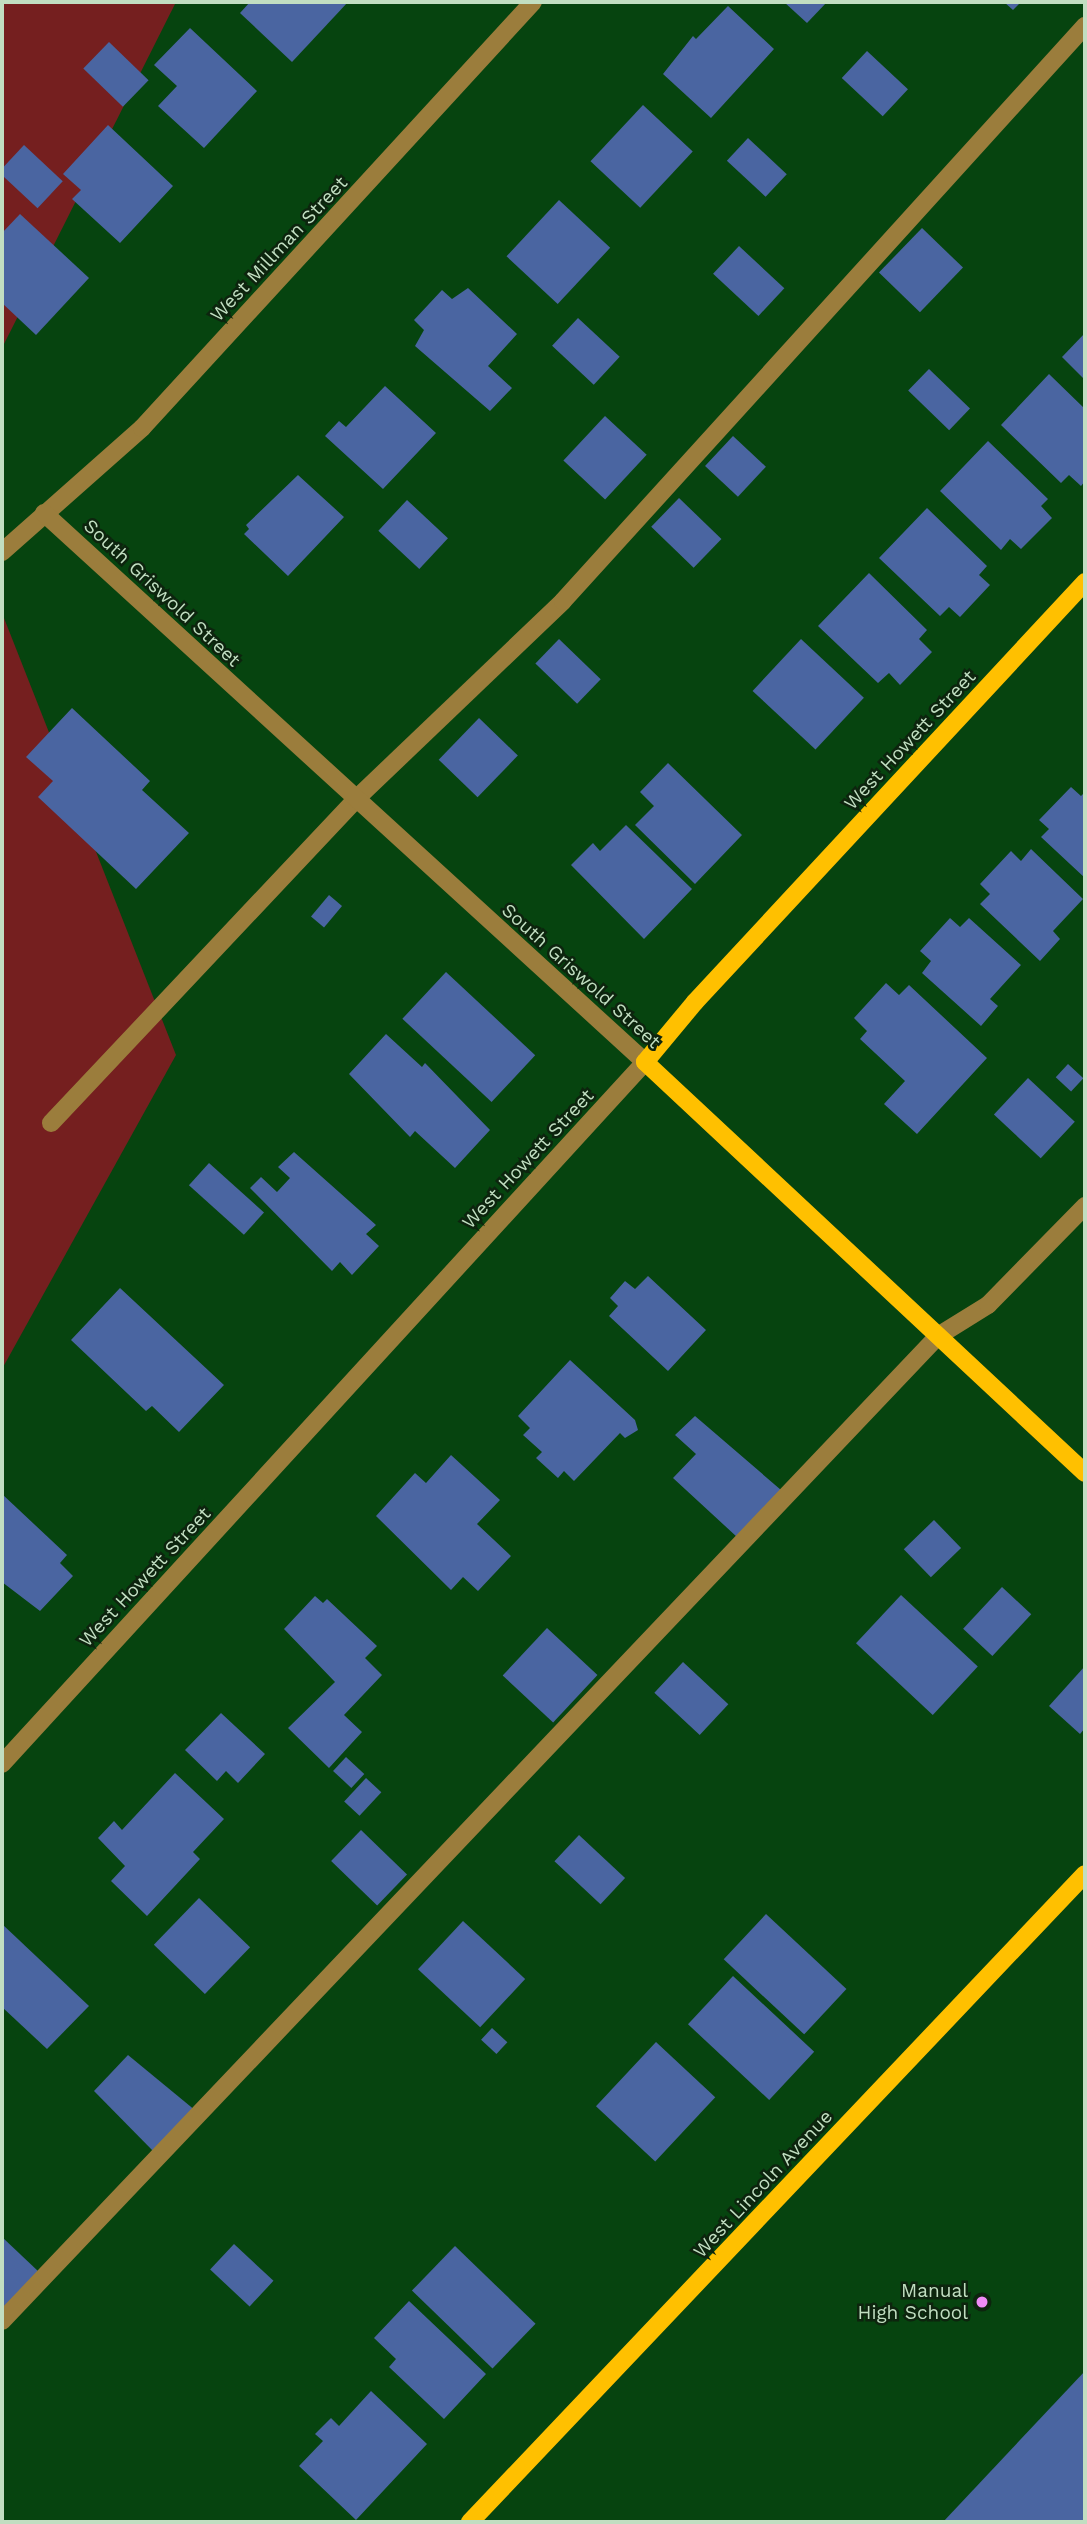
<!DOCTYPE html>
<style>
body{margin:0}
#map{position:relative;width:1087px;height:2524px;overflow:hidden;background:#06440f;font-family:"Work Sans",sans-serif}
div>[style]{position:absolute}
.green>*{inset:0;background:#751f1f}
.building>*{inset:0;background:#4a65a1;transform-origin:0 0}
.minor>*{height:18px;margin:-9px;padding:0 9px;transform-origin:9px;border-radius:9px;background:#9b7d3c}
.major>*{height:18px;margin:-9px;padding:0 9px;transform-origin:9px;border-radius:9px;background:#ffc000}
.dots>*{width:19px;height:19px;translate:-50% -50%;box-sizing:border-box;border:4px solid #0d240e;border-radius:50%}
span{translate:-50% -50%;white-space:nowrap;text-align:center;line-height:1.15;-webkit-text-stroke:5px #0d240e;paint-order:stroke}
.street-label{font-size:19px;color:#c1dec1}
.poi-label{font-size:19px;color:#c1dec1}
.right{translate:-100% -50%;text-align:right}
.frame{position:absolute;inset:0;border:4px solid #c1dec1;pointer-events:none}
</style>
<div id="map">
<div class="green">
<div style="clip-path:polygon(2px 2px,176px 2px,2px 348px)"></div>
<div style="clip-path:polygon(2px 613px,176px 1055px,2px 1369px)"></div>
</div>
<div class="building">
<div style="clip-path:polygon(250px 2px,348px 2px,292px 62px,240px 13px)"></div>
<div style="clip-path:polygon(784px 2px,827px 2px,807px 23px)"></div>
<div style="clip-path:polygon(1004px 2px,1021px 2px,1013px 10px)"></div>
<div style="clip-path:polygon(728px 6px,774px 49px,711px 118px,663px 74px,693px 36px,696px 39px)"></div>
<div style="clip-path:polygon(190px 28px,257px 91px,204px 148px,158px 106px,177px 86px,154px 65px)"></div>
<div style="left:109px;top:42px;width:55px;height:37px;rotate:44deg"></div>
<div style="left:867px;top:51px;width:56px;height:37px;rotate:43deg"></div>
<div style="left:643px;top:105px;width:68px;height:77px;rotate:43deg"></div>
<div style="clip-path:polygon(108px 125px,173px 186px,120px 243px,72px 199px,81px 190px,63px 174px)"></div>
<div style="left:748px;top:138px;width:53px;height:31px;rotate:43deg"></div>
<div style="left:24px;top:145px;width:53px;height:37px;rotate:43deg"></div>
<div style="left:559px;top:200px;width:70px;height:77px;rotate:43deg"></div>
<div style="clip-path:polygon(20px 214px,89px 278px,36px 335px,2px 303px,2px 233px)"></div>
<div style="left:922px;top:228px;width:57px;height:62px;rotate:44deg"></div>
<div style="left:739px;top:246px;width:62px;height:38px;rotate:43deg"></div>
<div style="clip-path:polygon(468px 288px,517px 334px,488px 366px,512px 388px,490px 411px,415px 346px,424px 330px,414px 320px,442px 290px,452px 299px)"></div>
<div style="left:578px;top:318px;width:57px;height:38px;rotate:43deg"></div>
<div style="clip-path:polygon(1085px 333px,1085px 380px,1062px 357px)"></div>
<div style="left:929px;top:369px;width:57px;height:30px;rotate:44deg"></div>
<div style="clip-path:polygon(1049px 374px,1085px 409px,1085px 481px,1081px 486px,1069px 475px,1061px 483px,1001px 425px)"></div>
<div style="clip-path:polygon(385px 386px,436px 433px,383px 489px,325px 436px,339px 421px,346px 427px)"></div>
<div style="left:605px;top:416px;width:57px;height:61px;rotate:43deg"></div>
<div style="left:733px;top:436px;width:45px;height:41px;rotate:43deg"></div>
<div style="clip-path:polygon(988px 441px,1048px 499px,1041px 506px,1052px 518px,1021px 549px,1010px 539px,1001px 550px,940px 491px)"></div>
<div style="clip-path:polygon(298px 475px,344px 517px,288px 576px,244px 534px,249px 529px,246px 525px)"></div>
<div style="left:679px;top:498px;width:59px;height:40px;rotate:44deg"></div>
<div style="left:407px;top:500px;width:56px;height:42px;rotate:43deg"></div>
<div style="clip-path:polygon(927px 508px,987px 566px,979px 575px,990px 585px,960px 617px,949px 607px,940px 616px,879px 558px)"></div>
<div style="clip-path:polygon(869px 573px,927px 630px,919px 639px,932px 652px,900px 685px,889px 673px,878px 683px,818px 626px)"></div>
<div style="left:559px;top:639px;width:58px;height:34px;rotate:44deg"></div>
<div style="left:801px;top:639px;width:86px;height:71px;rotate:43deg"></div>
<div style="clip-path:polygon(72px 708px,150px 781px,142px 790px,189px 833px,136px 889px,38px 797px,53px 781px,26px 757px)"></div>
<div style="left:479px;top:718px;width:54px;height:58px;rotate:44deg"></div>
<div style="clip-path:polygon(668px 763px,742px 835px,695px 884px,635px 825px,654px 806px,640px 792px)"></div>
<div style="clip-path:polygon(1071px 787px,1081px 796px,1085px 792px,1085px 878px,1041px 837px,1049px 829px,1039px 820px)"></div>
<div style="clip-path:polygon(626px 825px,692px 889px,644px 939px,571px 865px,593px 843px,600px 851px)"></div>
<div style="clip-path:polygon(1031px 849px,1083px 899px,1053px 931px,1060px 939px,1040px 961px,980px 904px,990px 894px,980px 884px,1011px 851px,1021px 861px)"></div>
<div style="left:329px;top:895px;width:17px;height:28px;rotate:40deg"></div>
<div style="clip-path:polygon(950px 918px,960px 927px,969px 918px,1021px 965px,990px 999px,998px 1006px,981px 1026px,922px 973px,931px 961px,920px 951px)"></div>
<div style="left:446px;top:972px;width:122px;height:64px;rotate:43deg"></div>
<div style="clip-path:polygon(886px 983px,899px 995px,909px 985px,987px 1058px,917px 1134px,884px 1104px,905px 1081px,860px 1039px,867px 1031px,854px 1018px)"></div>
<div style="clip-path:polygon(386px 1034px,422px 1067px,425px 1063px,490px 1130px,455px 1168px,415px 1131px,410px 1137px,349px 1074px)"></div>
<div style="left:1068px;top:1064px;width:21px;height:18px;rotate:43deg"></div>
<div style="left:1028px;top:1078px;width:64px;height:50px;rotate:43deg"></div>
<div style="clip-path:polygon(294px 1152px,376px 1225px,366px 1234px,379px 1246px,352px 1275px,340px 1262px,332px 1271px,250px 1188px,261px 1177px,277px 1192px,290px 1178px,278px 1167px)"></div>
<div style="left:209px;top:1163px;width:74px;height:30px;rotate:42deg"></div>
<div style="clip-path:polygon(648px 1276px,706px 1330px,668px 1371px,609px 1316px,618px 1306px,610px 1298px,625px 1281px,635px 1289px)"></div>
<div style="clip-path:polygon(120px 1288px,224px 1385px,179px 1432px,152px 1406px,146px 1411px,71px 1340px)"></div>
<div style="clip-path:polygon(570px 1360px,635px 1420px,638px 1430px,625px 1438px,620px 1433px,574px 1481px,564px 1471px,558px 1478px,536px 1458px,542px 1452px,523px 1435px,530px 1428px,518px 1416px)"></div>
<div style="clip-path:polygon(695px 1416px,781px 1490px,737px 1537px,673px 1478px,696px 1454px,675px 1435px)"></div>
<div style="clip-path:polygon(451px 1455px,500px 1500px,477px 1524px,511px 1556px,478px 1591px,463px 1577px,451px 1590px,376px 1516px,415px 1473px,426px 1483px)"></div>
<div style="clip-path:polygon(2px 1494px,67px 1555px,60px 1563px,73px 1576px,40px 1611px,2px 1582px)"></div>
<div style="left:934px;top:1520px;width:39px;height:42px;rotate:46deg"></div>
<div style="left:1002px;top:1587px;width:40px;height:57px;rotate:43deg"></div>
<div style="left:901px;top:1595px;width:105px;height:66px;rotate:43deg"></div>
<div style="clip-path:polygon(315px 1596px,323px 1603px,327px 1599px,377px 1646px,365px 1658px,382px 1675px,344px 1715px,362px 1732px,329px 1768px,288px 1728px,335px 1682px,284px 1629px)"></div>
<div style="left:547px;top:1628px;width:69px;height:65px;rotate:43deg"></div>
<div style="left:683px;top:1662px;width:62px;height:42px;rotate:43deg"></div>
<div style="clip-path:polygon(1085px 1666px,1085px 1728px,1080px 1734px,1049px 1706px)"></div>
<div style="clip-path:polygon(221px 1713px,265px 1754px,238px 1783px,226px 1771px,217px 1781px,185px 1750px)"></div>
<div style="left:346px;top:1757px;width:25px;height:19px;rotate:43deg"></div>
<div style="clip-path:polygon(175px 1773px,224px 1819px,193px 1852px,200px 1859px,147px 1916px,111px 1881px,125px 1866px,98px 1838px,114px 1821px,122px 1830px)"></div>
<div style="left:366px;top:1778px;width:21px;height:32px;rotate:43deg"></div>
<div style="left:361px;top:1830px;width:64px;height:43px;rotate:44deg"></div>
<div style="left:579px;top:1835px;width:63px;height:36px;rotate:43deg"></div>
<div style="left:199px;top:1898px;width:71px;height:65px;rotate:44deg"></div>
<div style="left:766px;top:1914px;width:110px;height:62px;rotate:43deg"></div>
<div style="left:463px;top:1921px;width:85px;height:66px;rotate:43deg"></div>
<div style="clip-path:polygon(2px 1924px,89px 2006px,47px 2049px,2px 2007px)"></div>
<div style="left:733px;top:1976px;width:111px;height:66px;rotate:43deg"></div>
<div style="left:492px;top:2028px;width:21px;height:16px;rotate:43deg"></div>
<div style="left:656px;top:2042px;width:81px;height:88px;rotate:43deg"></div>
<div style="clip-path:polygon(128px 2055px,196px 2111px,155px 2153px,94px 2091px)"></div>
<div style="clip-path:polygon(2px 2237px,39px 2272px,2px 2311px)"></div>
<div style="left:234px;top:2244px;width:54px;height:35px;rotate:43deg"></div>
<div style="left:455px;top:2246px;width:112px;height:62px;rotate:44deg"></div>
<div style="clip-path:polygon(409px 2301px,486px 2374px,444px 2419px,389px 2367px,396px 2359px,374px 2338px)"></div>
<div style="clip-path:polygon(1085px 2371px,1085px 2522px,943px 2522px)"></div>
<div style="clip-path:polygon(371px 2391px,427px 2444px,356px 2520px,299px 2466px,323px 2441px,315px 2434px,331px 2418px,339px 2426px)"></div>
</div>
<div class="minor">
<div style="left:2px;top:552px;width:187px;rotate:-41.5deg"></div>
<div style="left:142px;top:428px;width:578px;rotate:-47.45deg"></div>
<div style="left:51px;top:1123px;width:445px;rotate:-46.7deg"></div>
<div style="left:356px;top:799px;width:286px;rotate:-43.7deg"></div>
<div style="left:563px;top:601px;width:777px;rotate:-47.77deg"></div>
<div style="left:2px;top:1764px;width:952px;rotate:-47.51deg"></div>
<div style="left:645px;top:1062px;width:814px;rotate:-137.59deg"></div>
<div style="left:2px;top:2321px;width:1359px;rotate:-46.46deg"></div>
<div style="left:938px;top:1336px;width:59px;rotate:-31.8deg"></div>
<div style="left:988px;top:1305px;width:139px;rotate:-45.6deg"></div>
</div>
<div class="major">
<div style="left:1085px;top:582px;width:573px;rotate:132.88deg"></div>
<div style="left:695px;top:1002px;width:78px;rotate:129.8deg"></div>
<div style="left:645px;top:1062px;width:602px;rotate:43.05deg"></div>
<div style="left:470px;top:2522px;width:893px;rotate:-46.5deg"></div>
</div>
<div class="dots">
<div style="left:982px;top:2302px;background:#ef8bf6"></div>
</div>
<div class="street-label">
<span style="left:279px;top:249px;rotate:-47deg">West Millman Street</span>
<span style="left:162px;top:593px;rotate:43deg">South Griswold Street</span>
<span style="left:910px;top:740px;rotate:-47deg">West Howett Street</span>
<span style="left:581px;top:976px;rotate:42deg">South Griswold Street</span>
<span style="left:528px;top:1159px;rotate:-47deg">West Howett Street</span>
<span style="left:145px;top:1577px;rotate:-47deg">West Howett Street</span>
<span style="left:763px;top:2184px;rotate:-47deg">West Lincoln Avenue</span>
</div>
<div class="poi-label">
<span class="right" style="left:968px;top:2302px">Manual<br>High School</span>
</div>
<div class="frame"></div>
</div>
